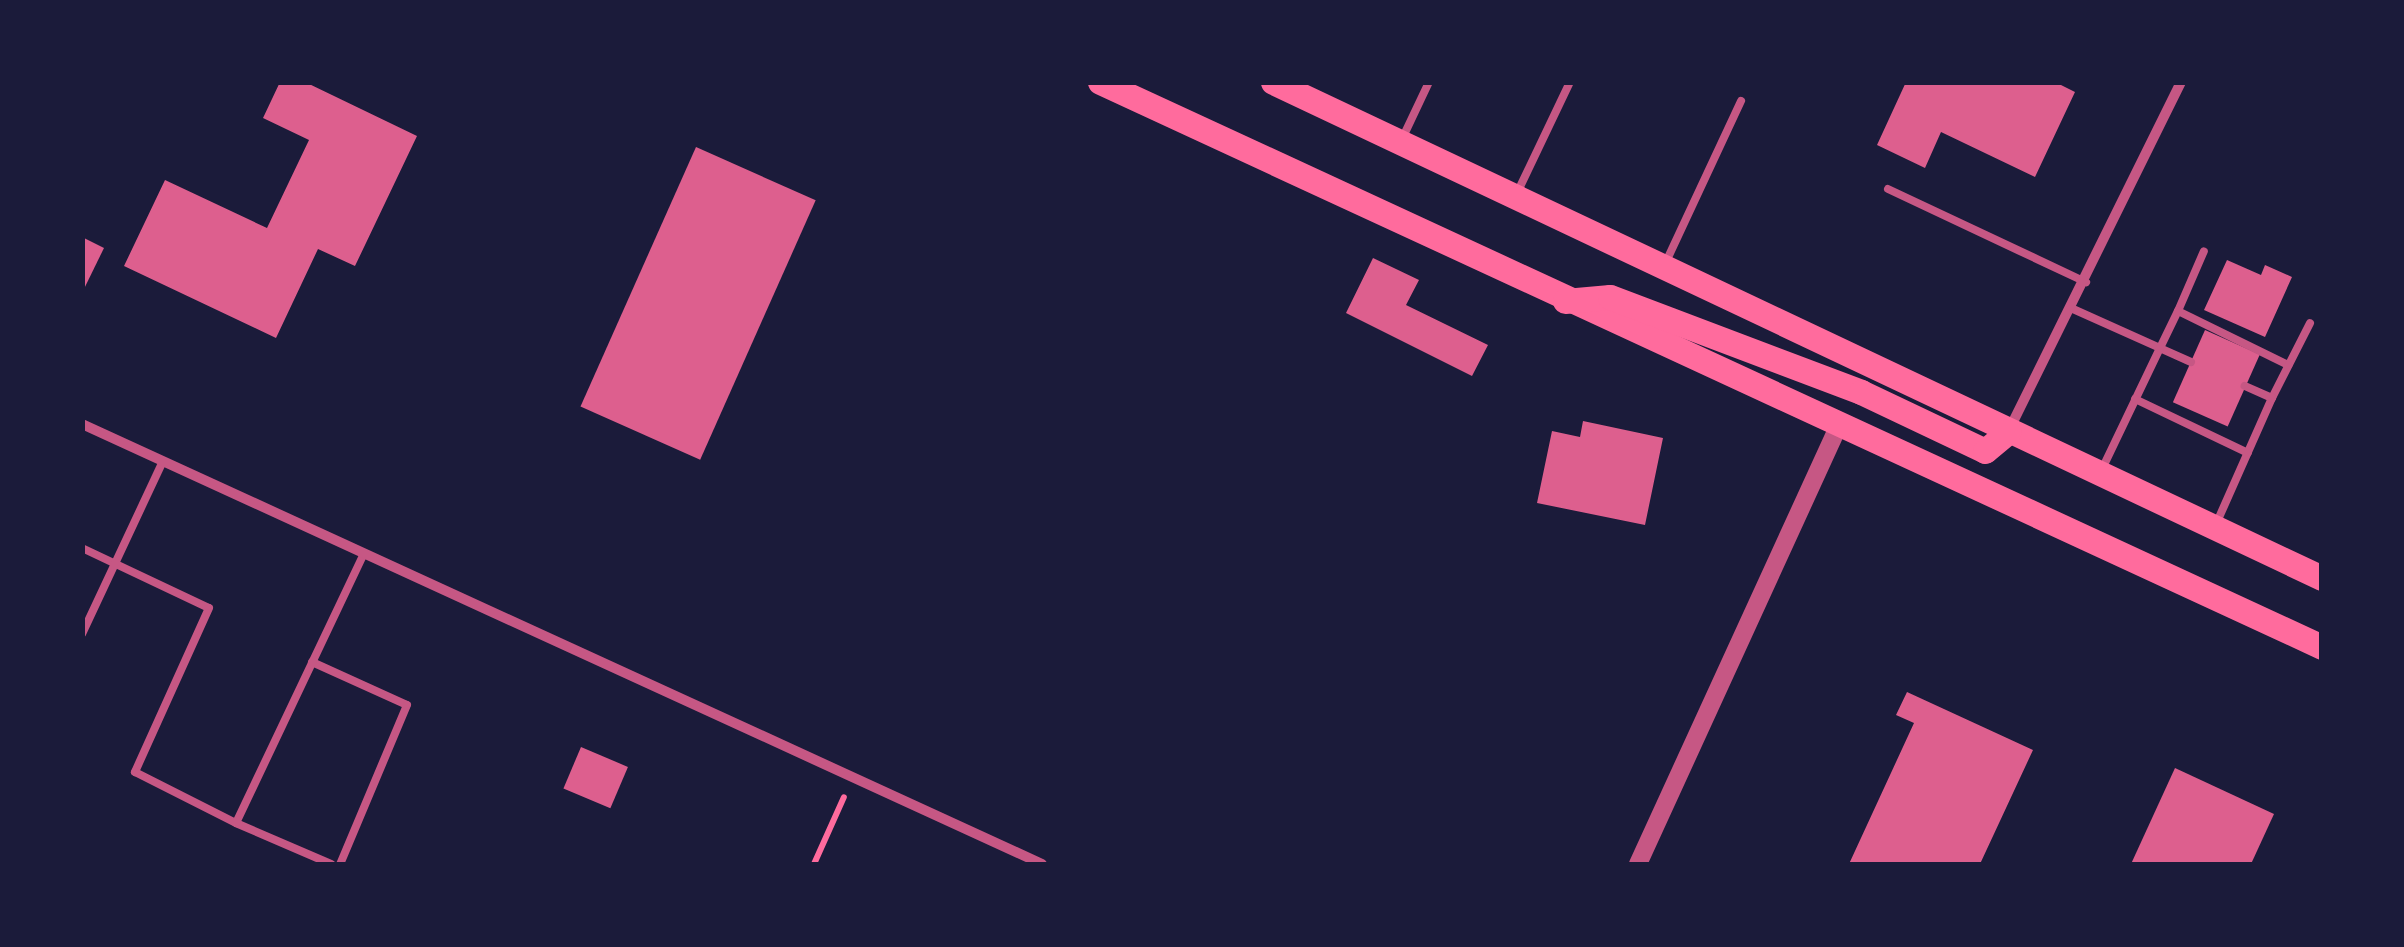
<!DOCTYPE html>
<style>
body{margin:0}
#map{position:relative;width:2404px;height:947px;overflow:hidden;background:#1b1b3a;font-family:"Exo 2",sans-serif}
div>[style]{position:absolute}
.building>*{inset:0;background:#dd5f8e;transform-origin:0 0}
.path>*{height:6px;margin:-3px;padding:0 3px;transform-origin:3px;border-radius:3px;background:#ff6b9d}
.service>*{height:8px;margin:-4px;padding:0 4px;transform-origin:4px;border-radius:4px;background:#c65784}
.minor>*{height:10px;margin:-5px;padding:0 5px;transform-origin:5px;border-radius:5px;background:#c65784}
.tertiary>*{height:18px;margin:-9px;padding:0 9px;transform-origin:9px;border-radius:9px;background:#c65784}
.primary>*{height:25px;margin:-12.5px;padding:0 12.5px;transform-origin:12.5px;border-radius:12.5px;background:#ff6b9d}
span{translate:-50% -50%;white-space:nowrap;text-align:center;line-height:1.15;-webkit-text-stroke:10px #1b1b3a;paint-order:stroke}
.frame{position:absolute;inset:0;border:85px solid #1b1b3a;pointer-events:none}
</style>
<div id="map">
<div class="building">
<div style="clip-path:polygon(280px 82px,305px 82px,417px 136px,355px 266px,318px 249px,276px 338px,124px 266px,165px 180px,267px 228px,309px 140px,263px 118px)"></div>
<div style="clip-path:polygon(1906px 82px,2055px 82px,2075px 92px,2035px 177px,1941px 132px,1925px 168px,1877px 145px)"></div>
<div style="left:696px;top:147px;width:131px;height:284px;rotate:24deg"></div>
<div style="clip-path:polygon(82px 237px,104px 248px,82px 293px)"></div>
<div style="clip-path:polygon(1373px 258px,1419px 280px,1406px 305px,1488px 345px,1472px 376px,1346px 313px)"></div>
<div style="clip-path:polygon(2227px 260px,2261px 275px,2265px 265px,2292px 277px,2265px 337px,2204px 310px)"></div>
<div style="left:2205px;top:330px;width:60px;height:79px;rotate:24deg"></div>
<div style="clip-path:polygon(1583px 421px,1663px 438px,1645px 525px,1537px 503px,1552px 431px,1580px 437px)"></div>
<div style="clip-path:polygon(1907px 692px,2033px 750px,1980px 864px,1849px 864px,1914px 723px,1896px 715px)"></div>
<div style="left:581px;top:747px;width:51px;height:45px;rotate:23deg"></div>
<div style="clip-path:polygon(2175px 768px,2274px 814px,2251px 864px,2131px 864px)"></div>
</div>
<div class="path">
<div style="left:814px;top:864px;width:73px;rotate:-65.9deg"></div>
</div>
<div class="service">
<div style="left:1403px;top:137px;width:61px;rotate:-64.7deg"></div>
<div style="left:1888px;top:189px;width:219px;rotate:25.2deg"></div>
<div style="left:1518px;top:191px;width:121px;rotate:-64.5deg"></div>
<div style="left:1665px;top:264px;width:180px;rotate:-65deg"></div>
<div style="left:2073px;top:309px;width:95px;rotate:24.1deg"></div>
<div style="left:2160px;top:348px;width:136px;rotate:115.6deg"></div>
<div style="left:2178px;top:311px;width:65px;rotate:-66.6deg"></div>
<div style="left:2191px;top:362px;width:34px;rotate:-156deg"></div>
<div style="left:2160px;top:348px;width:41px;rotate:-64.1deg"></div>
<div style="left:2178px;top:311px;width:123px;rotate:26.1deg"></div>
<div style="left:2272px;top:398px;width:84px;rotate:-63.1deg"></div>
<div style="left:2135px;top:399px;width:125px;rotate:25.5deg"></div>
<div style="left:2217px;top:522px;width:136px;rotate:-66.1deg"></div>
<div style="left:2272px;top:398px;width:30px;rotate:-156deg"></div>
<div style="left:82px;top:548px;width:140px;rotate:25.3deg"></div>
<div style="left:209px;top:608px;width:180px;rotate:114.3deg"></div>
<div style="left:135px;top:772px;width:113px;rotate:26.8deg"></div>
<div style="left:82px;top:634px;width:191px;rotate:-64.9deg"></div>
<div style="left:312px;top:662px;width:104px;rotate:24.4deg"></div>
<div style="left:407px;top:705px;width:173px;rotate:112.8deg"></div>
<div style="left:331px;top:864px;width:103px;rotate:-156.7deg"></div>
<div style="left:236px;top:823px;width:299px;rotate:-64.6deg"></div>
</div>
<div class="minor">
<div style="left:82px;top:424px;width:1056px;rotate:24.62deg"></div>
<div style="left:2009px;top:430px;width:388px;rotate:-63.7deg"></div>
</div>
<div class="tertiary">
<div style="left:1638px;top:864px;width:480px;rotate:-65.4deg"></div>
</div>
<div class="primary">
<div style="left:1100px;top:82px;width:1346px;rotate:24.81deg"></div>
<div style="left:1273px;top:82px;width:1160px;rotate:25.31deg"></div>
<div style="left:1565px;top:301px;width:45px;rotate:-5.1deg"></div>
<div style="left:1610px;top:297px;width:268px;rotate:20.7deg"></div>
<div style="left:1861px;top:392px;width:137px;rotate:25.4deg"></div>
<div style="left:1985px;top:451px;width:31px;rotate:-40deg"></div>
</div>
<div class="frame"></div>
</div>
